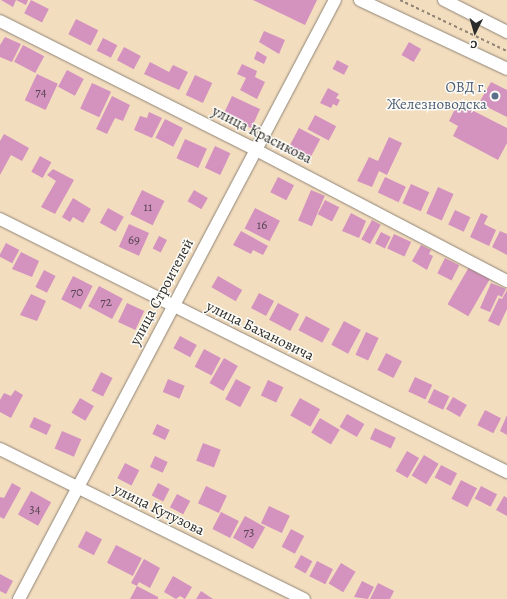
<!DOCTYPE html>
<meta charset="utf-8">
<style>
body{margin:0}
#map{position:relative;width:507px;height:599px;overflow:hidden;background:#f3ddbf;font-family:Alegreya,serif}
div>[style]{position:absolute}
.building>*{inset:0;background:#d492bf;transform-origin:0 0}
.path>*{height:2px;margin-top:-1px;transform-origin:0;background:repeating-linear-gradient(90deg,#8f8475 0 3px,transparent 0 6px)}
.roads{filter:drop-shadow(0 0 1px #8f8475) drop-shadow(0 0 1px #8f8475)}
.minor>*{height:12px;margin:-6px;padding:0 6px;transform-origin:6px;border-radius:6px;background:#fff}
.dots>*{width:11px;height:11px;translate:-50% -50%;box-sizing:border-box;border:2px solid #fdfcf7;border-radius:50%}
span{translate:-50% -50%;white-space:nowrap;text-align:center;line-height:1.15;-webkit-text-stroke:3px #fdfcf7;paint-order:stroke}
.number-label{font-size:13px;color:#554550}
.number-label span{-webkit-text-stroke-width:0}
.service-label{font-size:15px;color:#4e5e75}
.right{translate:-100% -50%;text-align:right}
.street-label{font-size:15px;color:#2b2b2b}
.north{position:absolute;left:455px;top:12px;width:40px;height:40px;-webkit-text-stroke:3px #fdfcf7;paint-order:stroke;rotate:185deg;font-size:11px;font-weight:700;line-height:16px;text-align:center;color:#2b2b2b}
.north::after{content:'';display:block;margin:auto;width:14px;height:18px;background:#2b2b2b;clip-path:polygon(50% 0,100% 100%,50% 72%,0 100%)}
</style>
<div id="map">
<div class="building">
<div style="clip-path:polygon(1px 0,28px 0,26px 5px,16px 0,13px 7px)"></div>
<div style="left:31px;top:0;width:20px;height:15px;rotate:27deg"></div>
<div style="clip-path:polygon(253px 0,317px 0,305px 25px)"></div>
<div style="left:76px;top:19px;width:25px;height:17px;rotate:27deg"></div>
<div style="clip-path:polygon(264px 31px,285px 40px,279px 54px,259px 42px)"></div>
<div style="clip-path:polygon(5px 37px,21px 44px,12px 62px,0 57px,0 45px)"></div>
<div style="left:103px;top:38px;width:16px;height:14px;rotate:27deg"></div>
<div style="left:409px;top:42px;width:14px;height:15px;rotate:30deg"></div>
<div style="left:23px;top:45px;width:24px;height:19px;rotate:28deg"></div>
<div style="left:124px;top:47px;width:19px;height:15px;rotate:28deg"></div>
<div style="clip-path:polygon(257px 51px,267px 57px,264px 64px,254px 59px)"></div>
<div style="left:337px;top:60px;width:13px;height:10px;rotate:27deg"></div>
<div style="clip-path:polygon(150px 62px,169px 72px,173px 65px,188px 72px,179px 90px,144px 74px)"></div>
<div style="clip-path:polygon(242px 64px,257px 71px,255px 77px,265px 82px,257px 99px,240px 90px,246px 78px,237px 74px)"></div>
<div style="left:67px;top:70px;width:19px;height:19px;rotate:28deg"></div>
<div style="left:37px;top:74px;width:23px;height:29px;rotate:25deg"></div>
<div style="left:195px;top:75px;width:19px;height:22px;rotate:25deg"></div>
<div style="clip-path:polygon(491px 82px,507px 90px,507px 117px,479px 103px)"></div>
<div style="left:92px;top:83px;width:21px;height:28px;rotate:25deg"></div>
<div style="clip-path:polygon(328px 88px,339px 94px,336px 98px,340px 100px,337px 106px,333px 104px,331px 108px,320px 103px)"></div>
<div style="clip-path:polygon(112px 96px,130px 105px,123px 121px,115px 118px,107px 134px,96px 129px)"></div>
<div style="left:232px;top:96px;width:31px;height:21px;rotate:25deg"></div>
<div style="clip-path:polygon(458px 103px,507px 128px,507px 143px,498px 160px,453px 136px,458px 126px,449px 121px)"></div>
<div style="clip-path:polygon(149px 112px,162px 118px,152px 138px,134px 130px,140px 116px,147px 118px)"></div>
<div style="left:315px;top:115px;width:24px;height:16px;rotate:28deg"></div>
<div style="left:165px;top:119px;width:20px;height:21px;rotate:27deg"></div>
<div style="left:299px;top:128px;width:24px;height:25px;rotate:28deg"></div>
<div style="clip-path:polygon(4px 134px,29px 148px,22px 161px,11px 155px,0 175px,0 141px)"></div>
<div style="clip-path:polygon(389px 137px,402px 143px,387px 175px,379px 171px,372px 187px,357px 181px,369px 157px,378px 161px)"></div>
<div style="left:185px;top:139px;width:24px;height:21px;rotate:24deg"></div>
<div style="left:215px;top:146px;width:17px;height:24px;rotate:25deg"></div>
<div style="left:40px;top:156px;width:13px;height:18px;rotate:29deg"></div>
<div style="clip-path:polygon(53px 169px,74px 180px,55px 214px,41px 207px,56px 181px,47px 175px)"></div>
<div style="left:278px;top:177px;width:18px;height:17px;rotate:27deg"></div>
<div style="left:385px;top:177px;width:23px;height:17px;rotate:25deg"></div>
<div style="left:411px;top:184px;width:20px;height:21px;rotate:24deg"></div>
<div style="left:438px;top:187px;width:17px;height:29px;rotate:24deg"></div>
<div style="left:142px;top:190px;width:25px;height:27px;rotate:26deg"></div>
<div style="left:194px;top:190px;width:16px;height:13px;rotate:30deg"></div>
<div style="left:311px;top:190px;width:15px;height:33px;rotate:23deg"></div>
<div style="clip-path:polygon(73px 198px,91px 209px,83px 223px,73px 217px,70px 222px,62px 217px)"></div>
<div style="left:325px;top:200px;width:16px;height:16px;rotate:27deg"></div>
<div style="left:108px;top:208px;width:18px;height:17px;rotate:29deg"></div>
<div style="left:255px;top:208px;width:28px;height:23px;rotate:27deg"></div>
<div style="left:455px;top:210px;width:17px;height:16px;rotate:25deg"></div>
<div style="clip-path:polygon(351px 213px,366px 221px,359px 238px,342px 231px)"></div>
<div style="clip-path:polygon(481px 213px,488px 216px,484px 224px,496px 230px,489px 246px,470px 237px)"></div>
<div style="left:372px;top:220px;width:10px;height:22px;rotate:29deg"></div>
<div style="left:129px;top:224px;width:22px;height:25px;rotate:24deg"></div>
<div style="clip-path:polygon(241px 231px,268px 246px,263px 255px,253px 250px,251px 254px,233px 245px)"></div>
<div style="clip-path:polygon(500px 231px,507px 234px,507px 255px,492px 247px)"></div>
<div style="left:381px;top:232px;width:11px;height:13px;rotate:27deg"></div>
<div style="left:394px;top:234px;width:19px;height:16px;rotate:25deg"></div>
<div style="left:159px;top:236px;width:9px;height:14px;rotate:27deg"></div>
<div style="left:6px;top:243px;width:15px;height:15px;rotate:28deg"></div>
<div style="clip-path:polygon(421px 245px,431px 250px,429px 254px,433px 256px,427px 270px,412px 261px)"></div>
<div style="clip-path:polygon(21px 252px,39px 261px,32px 277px,12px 269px)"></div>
<div style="left:445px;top:258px;width:16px;height:17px;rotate:27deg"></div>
<div style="left:469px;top:267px;width:24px;height:43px;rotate:30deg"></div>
<div style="left:44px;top:270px;width:13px;height:19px;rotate:27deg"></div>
<div style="left:73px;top:276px;width:22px;height:26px;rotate:27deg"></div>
<div style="left:218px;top:276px;width:28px;height:13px;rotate:30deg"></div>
<div style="clip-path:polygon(491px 283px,506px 289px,502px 297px,498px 295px,490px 312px,480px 308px)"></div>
<div style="left:99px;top:286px;width:27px;height:23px;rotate:28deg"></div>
<div style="clip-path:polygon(507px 290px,507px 309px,499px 326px,488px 321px,499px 298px,502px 299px)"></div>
<div style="left:259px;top:293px;width:17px;height:17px;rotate:28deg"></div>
<div style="clip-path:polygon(31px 294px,46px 301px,37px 321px,20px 315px)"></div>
<div style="left:127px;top:303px;width:19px;height:21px;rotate:25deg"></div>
<div style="left:278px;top:303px;width:24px;height:19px;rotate:28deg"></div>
<div style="left:306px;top:316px;width:27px;height:16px;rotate:28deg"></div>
<div style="left:344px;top:321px;width:19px;height:27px;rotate:28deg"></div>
<div style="left:366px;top:332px;width:14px;height:25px;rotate:25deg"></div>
<div style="left:180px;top:336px;width:19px;height:14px;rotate:28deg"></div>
<div style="left:204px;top:349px;width:19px;height:20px;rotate:28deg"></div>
<div style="left:386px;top:353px;width:18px;height:19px;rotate:27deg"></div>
<div style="left:224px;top:358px;width:16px;height:29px;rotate:30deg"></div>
<div style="left:101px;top:372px;width:13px;height:21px;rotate:27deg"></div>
<div style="left:415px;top:377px;width:19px;height:16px;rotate:25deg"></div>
<div style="left:168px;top:379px;width:18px;height:14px;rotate:22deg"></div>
<div style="left:236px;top:379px;width:17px;height:23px;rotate:28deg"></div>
<div style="left:268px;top:380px;width:17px;height:17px;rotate:25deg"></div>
<div style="left:434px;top:389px;width:17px;height:15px;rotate:25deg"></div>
<div style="clip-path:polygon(15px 390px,23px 395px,11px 418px,0 412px,0 400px,4px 393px,11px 396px)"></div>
<div style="left:453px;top:397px;width:16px;height:14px;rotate:30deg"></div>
<div style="left:80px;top:398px;width:16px;height:17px;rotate:30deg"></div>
<div style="left:300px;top:398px;width:23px;height:20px;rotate:29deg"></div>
<div style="left:485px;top:410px;width:18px;height:17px;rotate:27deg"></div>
<div style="left:347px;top:414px;width:20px;height:15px;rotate:30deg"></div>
<div style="clip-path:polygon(507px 415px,507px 435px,500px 431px)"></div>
<div style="left:34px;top:417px;width:19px;height:11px;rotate:25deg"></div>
<div style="left:320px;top:418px;width:23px;height:17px;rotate:31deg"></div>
<div style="left:157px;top:424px;width:14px;height:11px;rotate:25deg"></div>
<div style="left:375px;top:428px;width:23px;height:12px;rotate:25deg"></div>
<div style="left:62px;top:431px;width:21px;height:19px;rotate:23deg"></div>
<div style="left:203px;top:443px;width:19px;height:19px;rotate:21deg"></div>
<div style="left:407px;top:451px;width:14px;height:23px;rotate:30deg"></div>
<div style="left:424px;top:455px;width:17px;height:24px;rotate:31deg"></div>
<div style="left:155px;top:456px;width:14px;height:12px;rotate:25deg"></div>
<div style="left:125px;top:463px;width:16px;height:17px;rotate:27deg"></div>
<div style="left:441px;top:465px;width:18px;height:14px;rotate:27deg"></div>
<div style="left:461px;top:480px;width:18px;height:21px;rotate:27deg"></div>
<div style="clip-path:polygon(12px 483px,21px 488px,4px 519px,0 517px,0 497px,4px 498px)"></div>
<div style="left:158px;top:483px;width:13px;height:14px;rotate:27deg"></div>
<div style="left:206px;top:486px;width:23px;height:19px;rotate:25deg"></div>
<div style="left:481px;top:486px;width:18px;height:14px;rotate:27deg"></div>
<div style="left:31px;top:491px;width:23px;height:27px;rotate:29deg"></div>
<div style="left:177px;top:494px;width:15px;height:15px;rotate:28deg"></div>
<div style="clip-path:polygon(504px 496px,507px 498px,507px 516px,496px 510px)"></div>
<div style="left:269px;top:506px;width:23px;height:19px;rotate:25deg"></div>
<div style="left:221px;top:512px;width:20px;height:19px;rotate:27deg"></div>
<div style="left:245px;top:516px;width:23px;height:25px;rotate:29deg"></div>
<div style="left:291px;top:529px;width:15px;height:20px;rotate:28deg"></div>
<div style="left:86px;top:531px;width:18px;height:18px;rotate:27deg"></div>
<div style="left:116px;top:545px;width:29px;height:20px;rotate:27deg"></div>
<div style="left:301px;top:555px;width:13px;height:14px;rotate:29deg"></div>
<div style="clip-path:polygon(144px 559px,160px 568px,150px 588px,139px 582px,137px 586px,131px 583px)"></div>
<div style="left:317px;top:561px;width:18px;height:17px;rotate:27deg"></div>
<div style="left:341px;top:563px;width:17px;height:24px;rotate:31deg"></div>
<div style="clip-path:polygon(0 574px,13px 581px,6px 594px,0 591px)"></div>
<div style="clip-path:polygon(173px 576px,192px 587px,185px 599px,180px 596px,176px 599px,164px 592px)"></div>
<div style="clip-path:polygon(362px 581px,374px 587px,368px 599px,354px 597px)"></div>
<div style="clip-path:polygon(378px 583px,394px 591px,390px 599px,370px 599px)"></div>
<div style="clip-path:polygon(137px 586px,158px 597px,158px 599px,130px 599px)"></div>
<div style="clip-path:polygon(201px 591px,213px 599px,196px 599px)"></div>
</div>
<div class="path">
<div style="left:400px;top:0;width:119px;rotate:25.5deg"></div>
</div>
<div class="roads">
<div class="minor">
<div style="left:360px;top:0;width:162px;rotate:25.1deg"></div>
<div style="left:444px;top:0;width:71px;rotate:26.9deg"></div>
<div style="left:0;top:21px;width:289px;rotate:26.7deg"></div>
<div style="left:258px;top:151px;width:281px;rotate:27.6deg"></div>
<div style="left:0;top:219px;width:567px;rotate:26.52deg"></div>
<div style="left:0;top:449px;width:339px;rotate:26.3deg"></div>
<div style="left:19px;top:599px;width:677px;rotate:-62.19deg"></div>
</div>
</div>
<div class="dots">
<div style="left:495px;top:96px;background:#5c6f8a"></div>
</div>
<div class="number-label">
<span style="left:41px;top:92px">74</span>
<span style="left:148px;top:207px">11</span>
<span style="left:262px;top:225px">16</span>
<span style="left:134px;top:240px">69</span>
<span style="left:77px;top:292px">70</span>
<span style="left:106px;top:302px">72</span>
<span style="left:35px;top:509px">34</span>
<span style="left:249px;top:532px">73</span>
</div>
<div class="service-label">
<span class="right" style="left:487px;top:96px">ОВД г.<br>Железноводска</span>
</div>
<div class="street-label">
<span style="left:262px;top:135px;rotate:27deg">улица Красикова</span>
<span style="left:162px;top:292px;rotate:-62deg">улица Строителей</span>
<span style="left:260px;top:331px;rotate:26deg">улица Бахановича</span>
<span style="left:159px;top:510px;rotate:26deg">улица Кутузова</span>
</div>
<div class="north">С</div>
</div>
